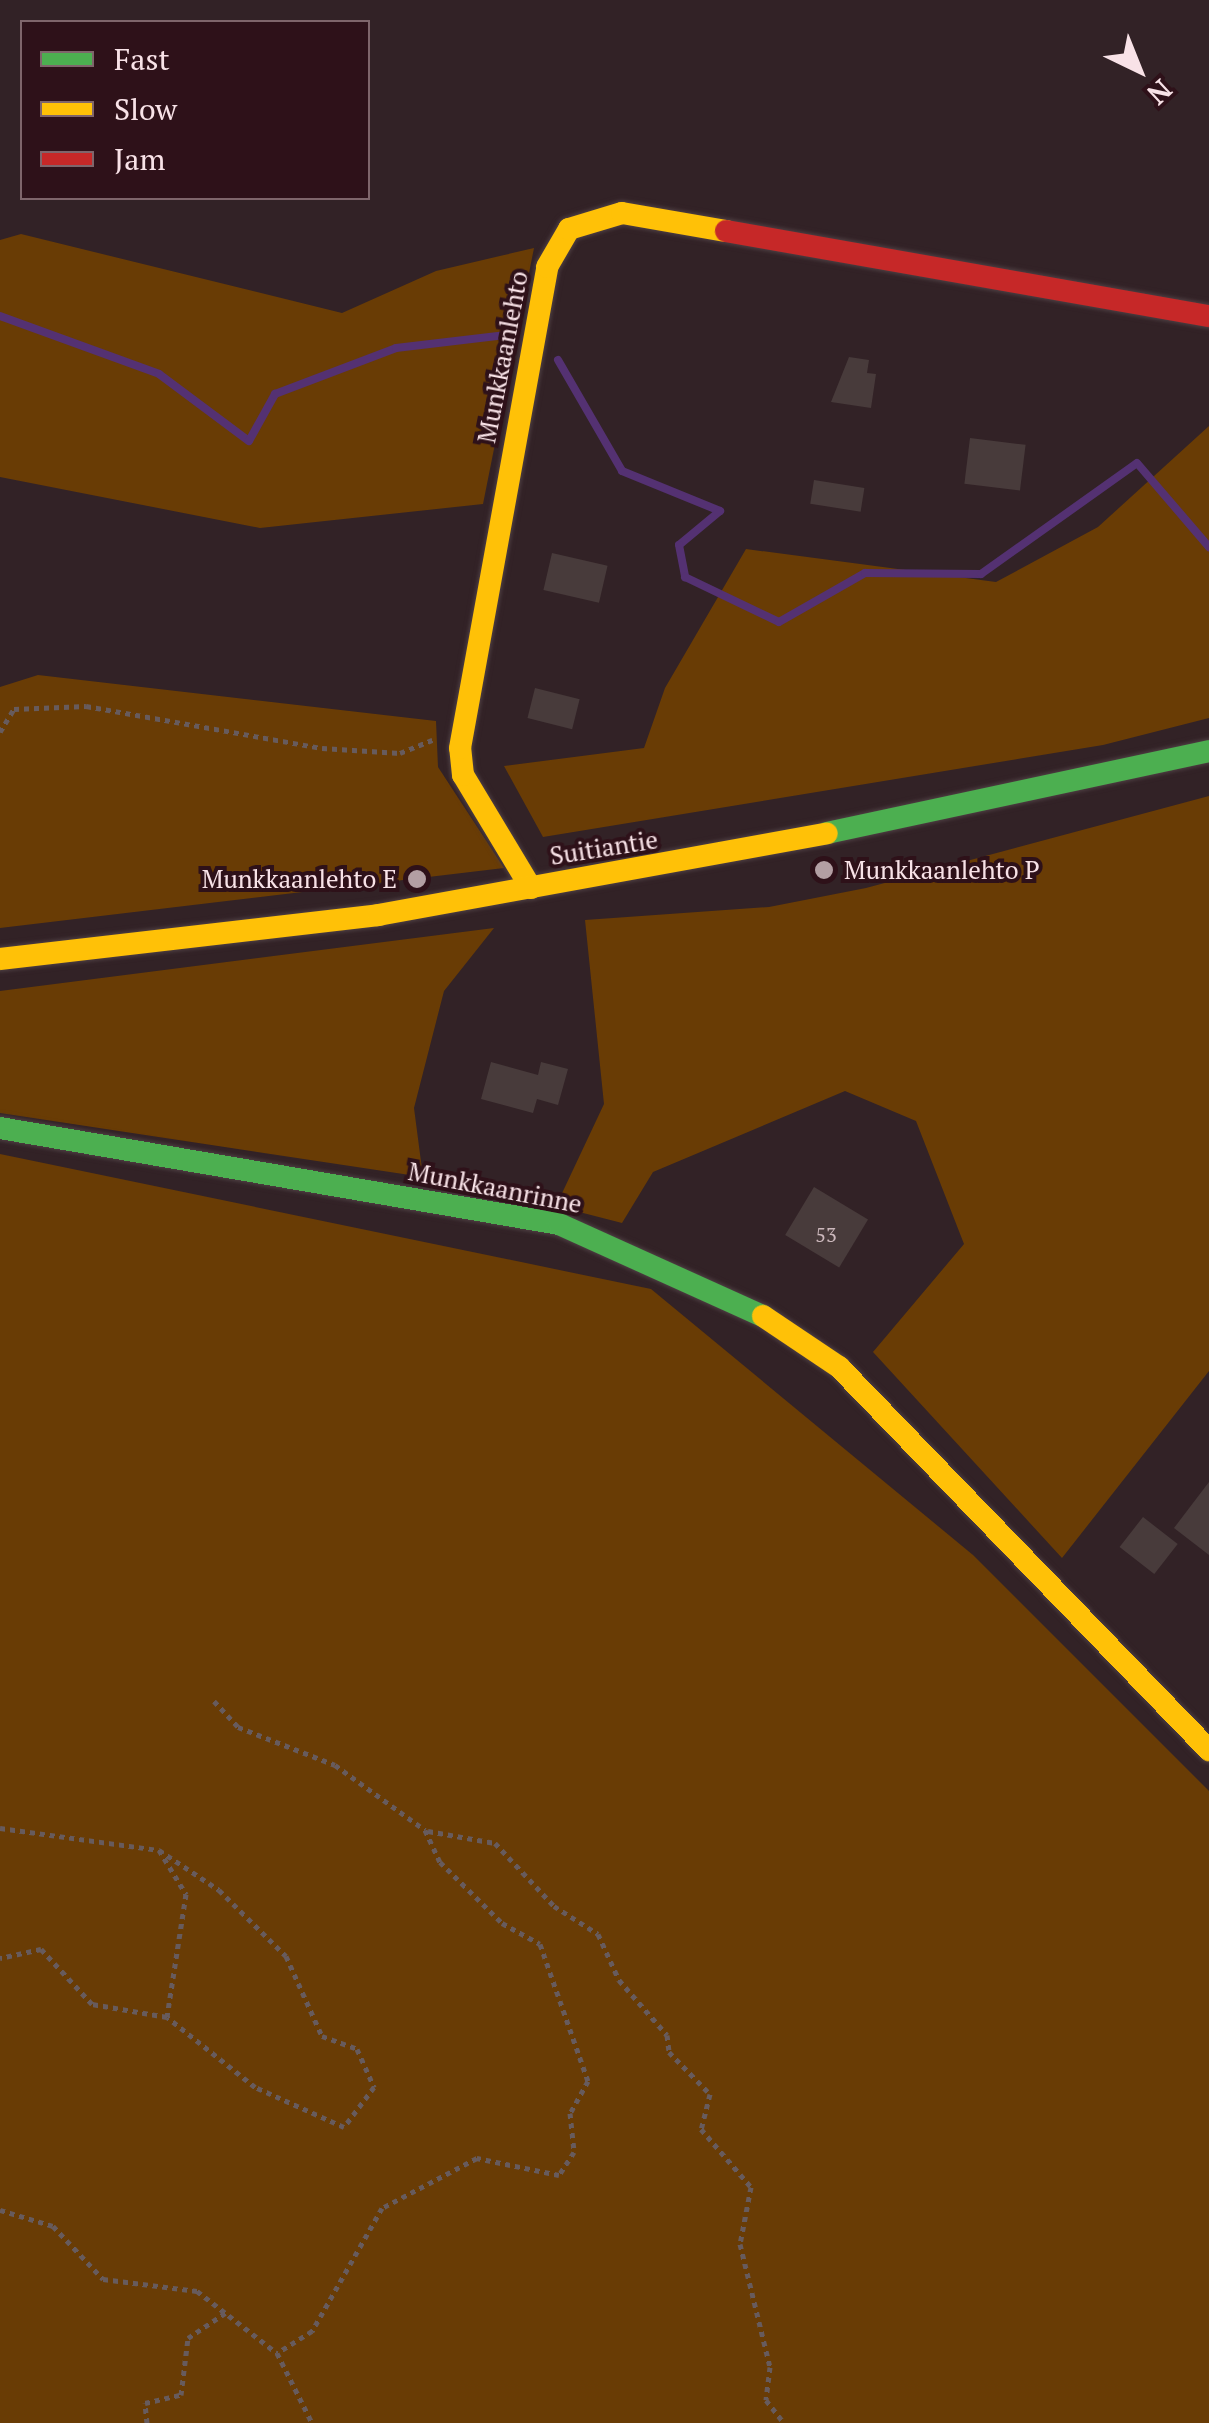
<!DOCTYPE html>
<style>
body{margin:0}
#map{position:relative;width:1209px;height:2423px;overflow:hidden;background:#322226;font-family:"PT Serif",serif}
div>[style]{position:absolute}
.forest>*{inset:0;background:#693c05}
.stream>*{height:8px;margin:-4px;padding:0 4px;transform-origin:4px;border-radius:4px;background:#543172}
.building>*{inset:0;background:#483b3b;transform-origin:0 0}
.path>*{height:5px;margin-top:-2.5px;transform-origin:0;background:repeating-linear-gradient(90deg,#675b5d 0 5px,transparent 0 10px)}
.roads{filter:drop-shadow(0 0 2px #4e3f43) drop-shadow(0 0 2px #4e3f43)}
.fast>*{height:22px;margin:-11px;padding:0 11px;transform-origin:11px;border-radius:11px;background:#4caf50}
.slow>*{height:22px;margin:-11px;padding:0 11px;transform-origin:11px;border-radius:11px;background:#ffc107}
.jam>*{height:22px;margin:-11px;padding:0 11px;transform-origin:11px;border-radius:11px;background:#c62828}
.dots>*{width:28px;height:28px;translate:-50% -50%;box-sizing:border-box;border:5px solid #2e1119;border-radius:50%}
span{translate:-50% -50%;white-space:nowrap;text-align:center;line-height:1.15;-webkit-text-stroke:8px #2e1119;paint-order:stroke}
.number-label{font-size:20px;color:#ccb8bc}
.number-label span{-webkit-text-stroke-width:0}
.street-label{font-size:25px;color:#f8e2e7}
.poi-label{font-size:25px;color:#f8e2e7}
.left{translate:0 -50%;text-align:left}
.right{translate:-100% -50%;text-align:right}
.legend{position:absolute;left:20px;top:20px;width:350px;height:180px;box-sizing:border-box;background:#2e1119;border:2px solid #7f656b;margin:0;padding:12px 18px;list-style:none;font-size:30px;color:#f8e2e7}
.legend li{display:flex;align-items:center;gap:20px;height:50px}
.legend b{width:50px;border:2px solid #7f656b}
.north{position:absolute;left:1089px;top:20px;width:100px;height:100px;-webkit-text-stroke:8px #2e1119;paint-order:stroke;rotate:137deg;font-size:28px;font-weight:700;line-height:40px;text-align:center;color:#f8e2e7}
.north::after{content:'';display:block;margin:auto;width:35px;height:45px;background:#f8e2e7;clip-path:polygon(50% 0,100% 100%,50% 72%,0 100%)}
</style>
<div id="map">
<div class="forest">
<div style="clip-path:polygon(21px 234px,342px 313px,436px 271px,534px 248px,483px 504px,260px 528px,0 477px,0 240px)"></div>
<div style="clip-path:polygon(1209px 426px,1209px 718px,1103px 745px,543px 837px,504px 766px,644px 748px,665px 688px,746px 549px,996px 582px,1098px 527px)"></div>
<div style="clip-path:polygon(38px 675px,436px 721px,438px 767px,504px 868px,0 928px,0 687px)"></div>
<div style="clip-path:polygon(1209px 796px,1209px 1371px,1062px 1558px,873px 1352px,964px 1244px,916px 1121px,845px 1091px,653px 1172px,622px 1223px,556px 1206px,604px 1104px,585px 920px,769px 907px,866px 888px)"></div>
<div style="clip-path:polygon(494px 928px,444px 991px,414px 1108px,423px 1177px,0 1113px,0 991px)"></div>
<div style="clip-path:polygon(0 1154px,651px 1289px,973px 1555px,1209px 1791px,1209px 2423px,0 2423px)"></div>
</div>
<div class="stream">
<div style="left:0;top:316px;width:169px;rotate:20deg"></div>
<div style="left:159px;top:374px;width:112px;rotate:36.7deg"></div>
<div style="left:249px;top:441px;width:54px;rotate:-61deg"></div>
<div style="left:275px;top:394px;width:129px;rotate:-20.8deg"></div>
<div style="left:396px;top:348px;width:118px;rotate:-6.8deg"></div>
<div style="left:558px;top:360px;width:128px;rotate:60deg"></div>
<div style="left:622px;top:471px;width:106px;rotate:22.2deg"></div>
<div style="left:720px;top:511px;width:53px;rotate:140.3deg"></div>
<div style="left:679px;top:545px;width:33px;rotate:79deg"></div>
<div style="left:685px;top:577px;width:104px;rotate:25.6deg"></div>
<div style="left:779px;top:622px;width:99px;rotate:-29.7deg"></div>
<div style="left:865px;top:573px;width:116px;rotate:0.5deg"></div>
<div style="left:981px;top:574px;width:191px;rotate:-35.4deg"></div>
<div style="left:1137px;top:463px;width:111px;rotate:49.4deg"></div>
</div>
<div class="building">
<div style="clip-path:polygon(849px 357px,869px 360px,867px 373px,876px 374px,871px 408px,831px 402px)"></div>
<div style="left:970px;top:438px;width:56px;height:46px;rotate:7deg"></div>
<div style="left:814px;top:480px;width:51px;height:24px;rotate:9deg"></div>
<div style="left:552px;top:553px;width:57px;height:38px;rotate:13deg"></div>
<div style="left:535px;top:688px;width:46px;height:31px;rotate:14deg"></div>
<div style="clip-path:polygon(491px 1062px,538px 1075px,541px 1062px,568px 1069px,558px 1105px,537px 1099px,533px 1113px,481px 1099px)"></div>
<div style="left:814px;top:1187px;width:63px;height:56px;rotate:31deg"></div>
<div style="clip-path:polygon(1209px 1482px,1209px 1555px,1174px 1528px)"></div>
<div style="left:1143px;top:1517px;width:44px;height:38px;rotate:38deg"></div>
</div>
<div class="path">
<div style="left:0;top:732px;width:27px;rotate:-59deg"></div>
<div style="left:14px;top:709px;width:72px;rotate:-2.4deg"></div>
<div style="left:86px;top:706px;width:240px;rotate:10.1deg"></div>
<div style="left:322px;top:748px;width:78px;rotate:3.7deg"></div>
<div style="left:400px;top:753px;width:35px;rotate:-22deg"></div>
<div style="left:214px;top:1701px;width:35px;rotate:47deg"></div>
<div style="left:238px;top:1727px;width:104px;rotate:21.4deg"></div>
<div style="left:335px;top:1765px;width:111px;rotate:35.8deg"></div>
<div style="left:425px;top:1830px;width:35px;rotate:65deg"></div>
<div style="left:440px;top:1862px;width:87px;rotate:44.5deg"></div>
<div style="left:502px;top:1923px;width:43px;rotate:28.9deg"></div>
<div style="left:540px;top:1944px;width:145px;rotate:70.7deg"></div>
<div style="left:588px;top:2081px;width:37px;rotate:119deg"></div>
<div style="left:570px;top:2113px;width:39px;rotate:84deg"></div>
<div style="left:574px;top:2152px;width:27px;rotate:123deg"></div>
<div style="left:559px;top:2175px;width:84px;rotate:-168.3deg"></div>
<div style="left:477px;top:2158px;width:107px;rotate:152.2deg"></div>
<div style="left:382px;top:2208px;width:142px;rotate:119.6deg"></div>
<div style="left:312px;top:2331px;width:41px;rotate:147.8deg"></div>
<div style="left:0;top:1828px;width:161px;rotate:7.9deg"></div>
<div style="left:159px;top:1850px;width:52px;rotate:58.5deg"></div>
<div style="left:186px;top:1894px;width:124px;rotate:98.8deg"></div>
<div style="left:167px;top:2017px;width:76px;rotate:-170.2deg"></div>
<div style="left:92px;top:2004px;width:75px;rotate:-132.8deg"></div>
<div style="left:41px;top:1949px;width:42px;rotate:167.6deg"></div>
<div style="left:428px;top:1831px;width:68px;rotate:10.2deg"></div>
<div style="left:495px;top:1843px;width:86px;rotate:46.9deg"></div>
<div style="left:554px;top:1906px;width:52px;rotate:32.5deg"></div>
<div style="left:598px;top:1934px;width:51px;rotate:65.5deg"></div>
<div style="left:619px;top:1980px;width:73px;rotate:48.9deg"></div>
<div style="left:667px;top:2035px;width:17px;rotate:83deg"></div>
<div style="left:669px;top:2052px;width:59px;rotate:45.7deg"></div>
<div style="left:710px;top:2094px;width:36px;rotate:104deg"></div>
<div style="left:701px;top:2129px;width:77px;rotate:49.2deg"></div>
<div style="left:751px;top:2187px;width:58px;rotate:100.9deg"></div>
<div style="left:740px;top:2244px;width:127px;rotate:76.3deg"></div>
<div style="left:770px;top:2367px;width:33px;rotate:97deg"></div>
<div style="left:766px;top:2400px;width:29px;rotate:52deg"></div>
<div style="left:159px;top:1850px;width:72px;rotate:33.7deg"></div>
<div style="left:219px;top:1890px;width:94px;rotate:44.6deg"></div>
<div style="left:286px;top:1956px;width:88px;rotate:65.8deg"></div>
<div style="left:322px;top:2036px;width:37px;rotate:20deg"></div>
<div style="left:357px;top:2049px;width:42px;rotate:65.9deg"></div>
<div style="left:374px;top:2087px;width:50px;rotate:126.9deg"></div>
<div style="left:344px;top:2127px;width:98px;rotate:-155.8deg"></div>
<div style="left:255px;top:2087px;width:112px;rotate:-141.5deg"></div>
<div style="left:0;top:2210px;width:55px;rotate:16.8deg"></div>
<div style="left:53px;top:2226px;width:73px;rotate:46.7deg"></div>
<div style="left:103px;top:2279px;width:95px;rotate:7.3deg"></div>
<div style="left:197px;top:2291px;width:101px;rotate:37.8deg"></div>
<div style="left:277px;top:2353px;width:78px;rotate:63.4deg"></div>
<div style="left:147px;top:2423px;width:20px;rotate:-96deg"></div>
<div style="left:145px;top:2403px;width:37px;rotate:-13deg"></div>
<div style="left:181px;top:2395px;width:57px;rotate:-83deg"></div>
<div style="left:188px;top:2338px;width:45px;rotate:-34deg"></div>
</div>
<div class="roads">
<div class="fast">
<div style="left:827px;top:833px;width:391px;rotate:-12.1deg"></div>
<div style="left:0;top:1128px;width:567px;rotate:9.74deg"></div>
<div style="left:559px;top:1224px;width:224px;rotate:24.3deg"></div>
</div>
<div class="slow">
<div style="left:531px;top:888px;width:132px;rotate:-121deg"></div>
<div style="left:463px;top:775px;width:27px;rotate:-96deg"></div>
<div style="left:460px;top:748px;width:489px;rotate:-79.7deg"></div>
<div style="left:547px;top:267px;width:44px;rotate:-59.9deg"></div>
<div style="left:569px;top:229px;width:55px;rotate:-16.8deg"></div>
<div style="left:622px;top:213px;width:106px;rotate:9.8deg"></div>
<div style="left:0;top:959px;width:381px;rotate:-6.6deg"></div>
<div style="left:378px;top:915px;width:456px;rotate:-10.3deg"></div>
<div style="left:763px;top:1316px;width:92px;rotate:33.9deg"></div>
<div style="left:839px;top:1367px;width:533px;rotate:45.99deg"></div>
</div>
<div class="jam">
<div style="left:726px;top:231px;width:490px;rotate:10deg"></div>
</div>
</div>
<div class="dots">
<div style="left:824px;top:870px;background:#b39fa3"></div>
<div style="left:417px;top:879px;background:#b39fa3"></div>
</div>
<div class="number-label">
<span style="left:826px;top:1234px">53</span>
</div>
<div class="street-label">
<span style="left:503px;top:357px;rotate:-79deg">Munkkaanlehto</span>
<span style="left:604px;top:848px;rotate:-9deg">Suitiantie</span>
<span style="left:495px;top:1188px;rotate:11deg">Munkkaanrinne</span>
</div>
<div class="poi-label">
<span class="left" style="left:844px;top:870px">Munkkaanlehto P</span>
<span class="right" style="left:397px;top:879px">Munkkaanlehto E</span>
</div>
<ul class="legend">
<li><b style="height:12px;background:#4caf50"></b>Fast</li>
<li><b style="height:12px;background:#ffc107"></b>Slow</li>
<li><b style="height:12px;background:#c62828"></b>Jam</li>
</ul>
<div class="north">N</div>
</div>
